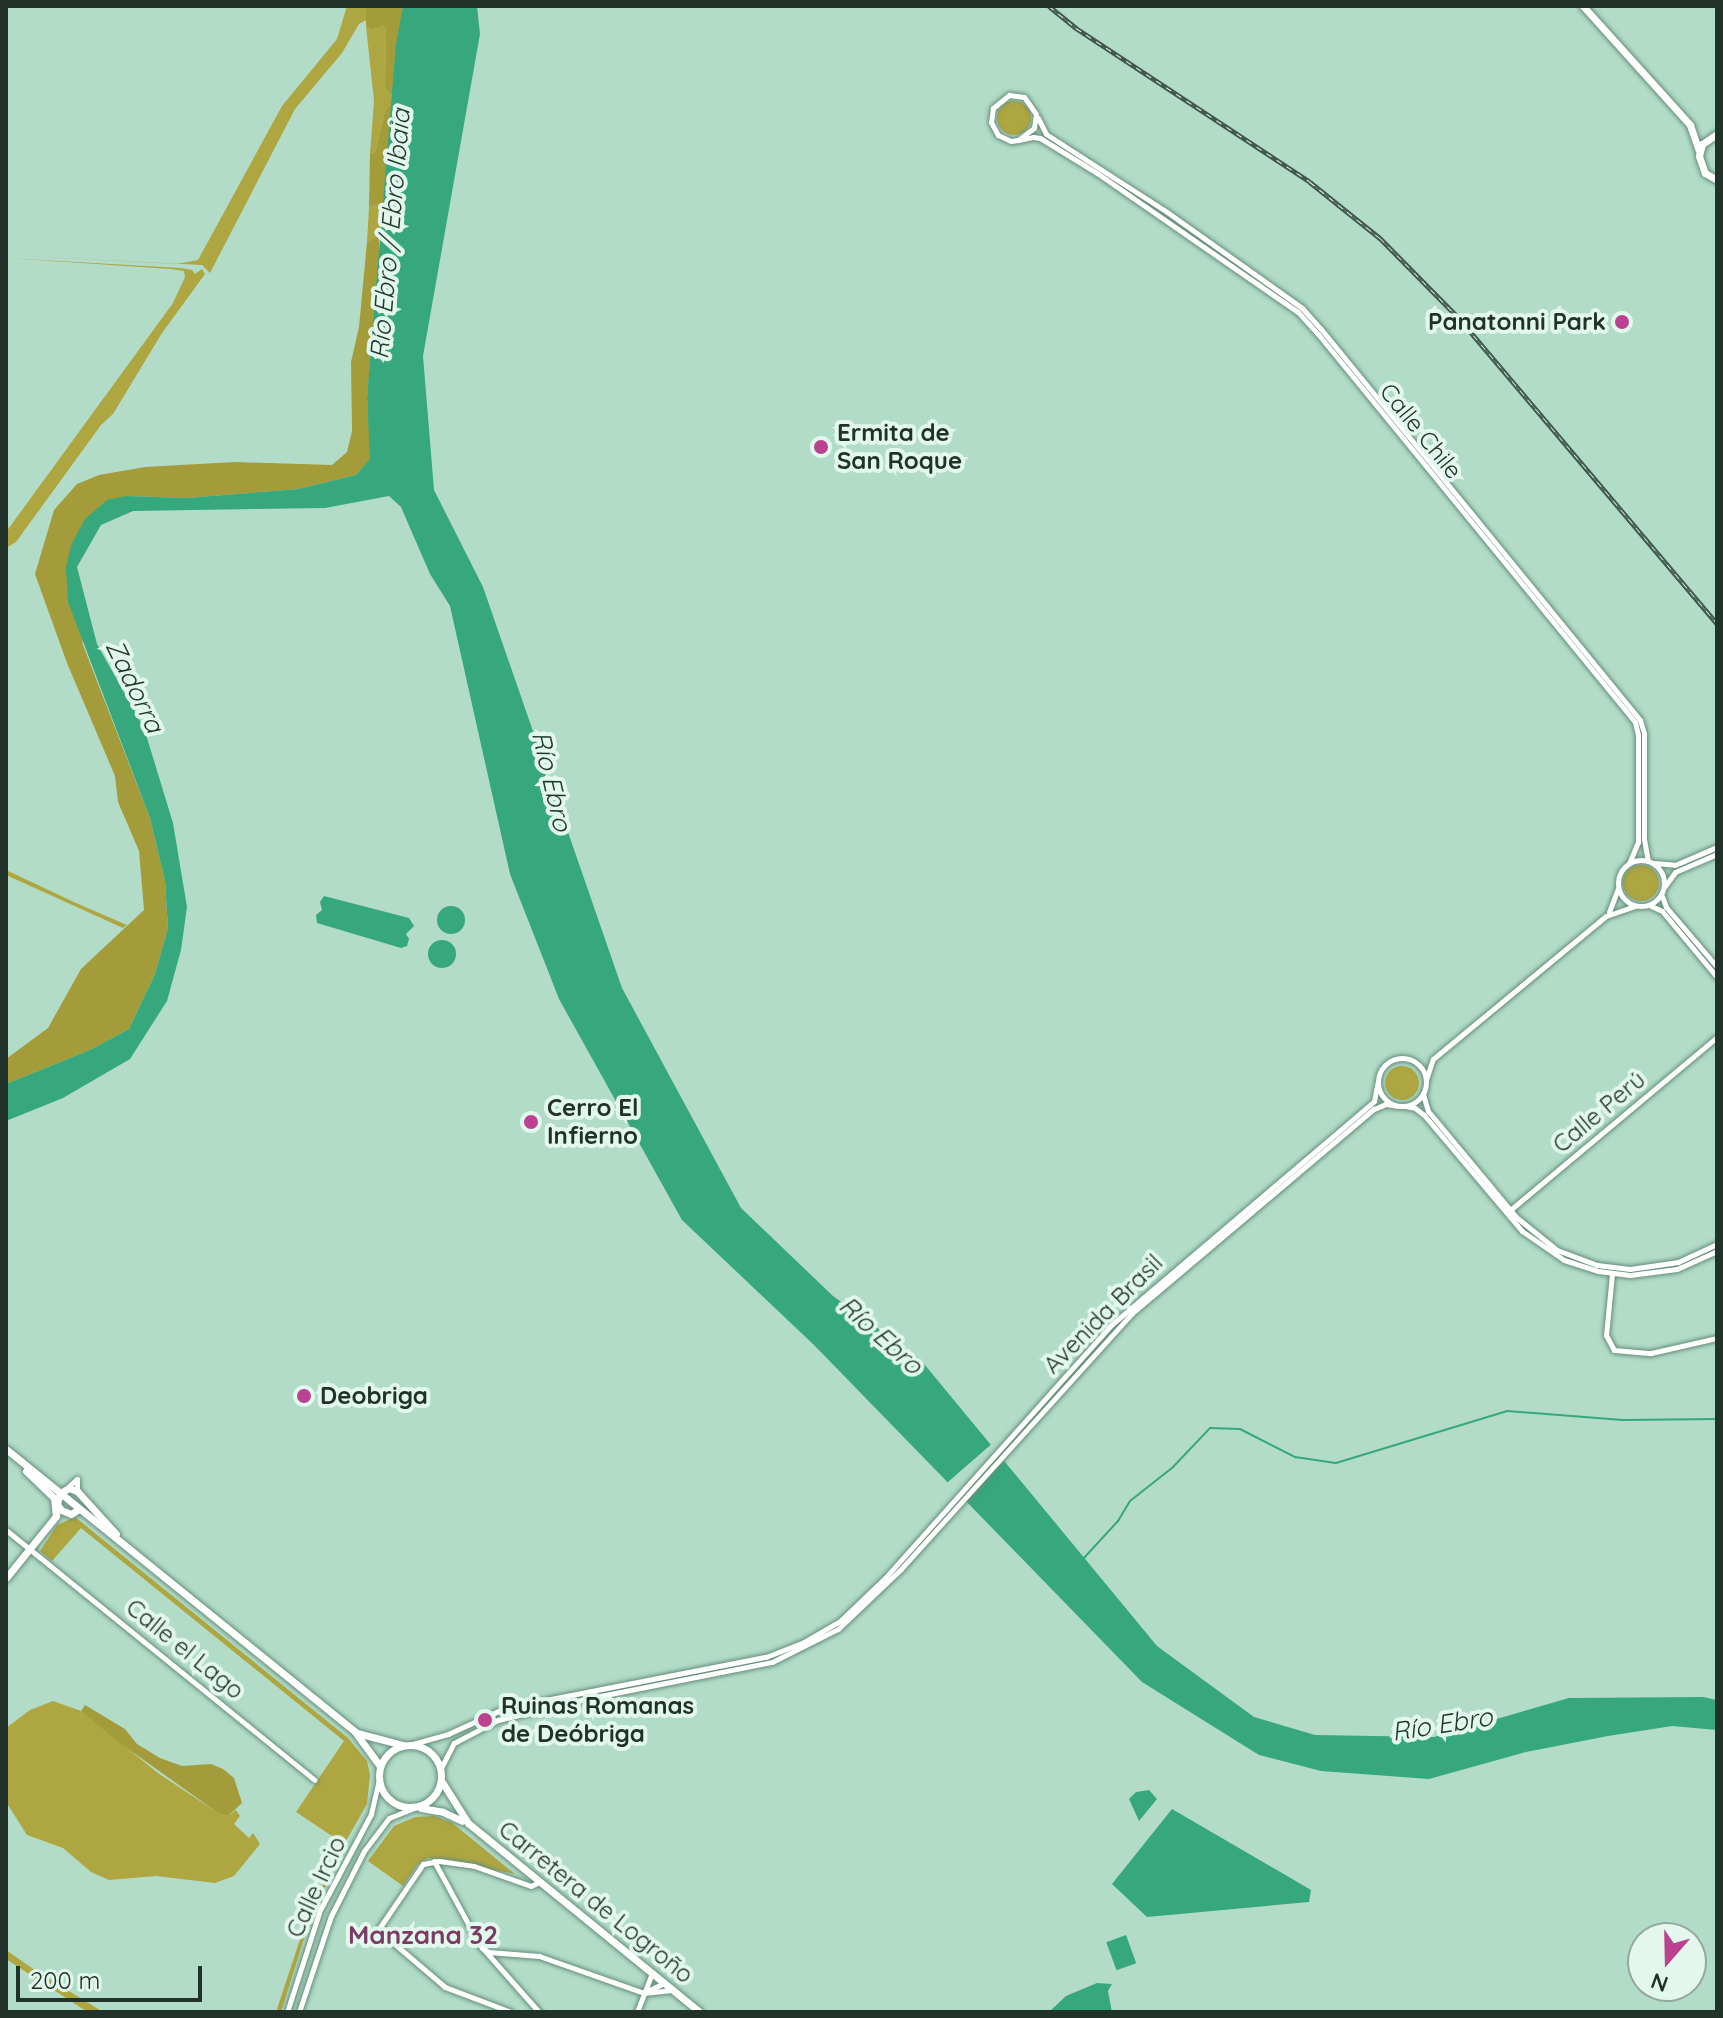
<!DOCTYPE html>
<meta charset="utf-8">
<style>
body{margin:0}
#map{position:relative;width:1723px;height:2018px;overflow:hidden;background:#b2dcc8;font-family:Quicksand,sans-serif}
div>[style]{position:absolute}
.green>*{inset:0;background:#aea641}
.round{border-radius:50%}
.forest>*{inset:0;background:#a49c3a}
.water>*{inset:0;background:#37a77d;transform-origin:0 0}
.pier>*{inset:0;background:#b2dcc8;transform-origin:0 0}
.stream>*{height:2px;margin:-1px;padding:0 1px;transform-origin:1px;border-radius:1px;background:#37a77d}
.roads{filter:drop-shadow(0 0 2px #658d7b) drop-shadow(0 0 2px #658d7b)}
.street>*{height:5px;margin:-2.5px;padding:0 2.5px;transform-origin:2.5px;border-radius:2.5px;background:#fff}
.street>.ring{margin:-2.5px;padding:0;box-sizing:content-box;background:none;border:5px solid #fff;border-radius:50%}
.secondary>*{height:7px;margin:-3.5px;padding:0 3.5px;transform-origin:3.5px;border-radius:3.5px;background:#fff}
.secondary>.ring{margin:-3.5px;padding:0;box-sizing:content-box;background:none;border:7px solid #fff;border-radius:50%}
.rail>*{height:5px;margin-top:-2.5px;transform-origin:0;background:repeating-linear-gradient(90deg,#e2f7ed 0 6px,#42594e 0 12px);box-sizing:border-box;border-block:2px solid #42594e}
.dots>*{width:22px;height:22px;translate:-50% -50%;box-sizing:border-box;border:4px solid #e2f7ed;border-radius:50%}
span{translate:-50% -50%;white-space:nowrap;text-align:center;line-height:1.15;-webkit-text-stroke:8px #e2f7ed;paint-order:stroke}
.poi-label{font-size:24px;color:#21322a;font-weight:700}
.right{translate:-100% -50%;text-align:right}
.left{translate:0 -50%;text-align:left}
.street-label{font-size:24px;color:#21322a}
.water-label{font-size:26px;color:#1f372c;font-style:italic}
.neighbourhood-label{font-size:26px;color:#7a3c62;font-weight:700}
.frame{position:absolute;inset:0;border:8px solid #21322a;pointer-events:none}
.north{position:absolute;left:1627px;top:1922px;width:80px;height:80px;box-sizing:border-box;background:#e2f7ed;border:2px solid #95a89f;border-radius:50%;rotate:200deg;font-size:22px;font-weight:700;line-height:32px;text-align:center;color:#21322a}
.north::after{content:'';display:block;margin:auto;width:28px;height:36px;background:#bd4191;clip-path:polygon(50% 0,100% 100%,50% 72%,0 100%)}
.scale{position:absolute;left:16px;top:1966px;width:186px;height:36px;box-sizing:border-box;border:4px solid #21322a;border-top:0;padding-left:10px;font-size:24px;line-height:28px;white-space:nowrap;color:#21322a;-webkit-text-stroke:6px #e2f7ed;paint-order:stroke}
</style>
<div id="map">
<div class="green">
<div style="clip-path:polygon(347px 6px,365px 6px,366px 20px,359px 24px,342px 53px,295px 109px,210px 273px,202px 265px,6px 255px,177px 264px,198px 260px,282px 106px,337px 39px)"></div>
<div style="clip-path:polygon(383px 24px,386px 28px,385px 88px,392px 96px,392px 104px,385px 110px,375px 153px,370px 154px,374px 101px,366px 26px,374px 30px)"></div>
<div class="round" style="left:997px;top:101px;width:34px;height:34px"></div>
<div style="clip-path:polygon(384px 203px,379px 235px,367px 242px,369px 207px)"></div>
<div style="clip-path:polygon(6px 258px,181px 268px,192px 270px,195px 274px,202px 269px,205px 274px,162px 333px,113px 414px,101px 425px,16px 542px,6px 548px,6px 532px,173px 303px,185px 277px,184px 271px,171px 269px)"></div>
<div class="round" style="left:1623px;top:865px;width:36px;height:36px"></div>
<div style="clip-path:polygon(6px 870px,76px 903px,127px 925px,123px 928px,6px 875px)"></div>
<div class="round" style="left:1385px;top:1066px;width:34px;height:34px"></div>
<div style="clip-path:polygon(75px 1517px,348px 1738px,367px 1761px,370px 1775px,367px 1804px,346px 1841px,307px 1929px,281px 2012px,276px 2012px,309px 1912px,344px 1844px,296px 1812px,344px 1741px,81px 1528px,52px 1561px,40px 1551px,57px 1525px)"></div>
<div style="clip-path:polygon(53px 1701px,81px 1711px,158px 1773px,218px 1813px,228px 1816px,236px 1810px,240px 1816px,234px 1824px,249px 1838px,253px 1833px,260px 1844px,234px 1876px,215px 1883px,156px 1876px,109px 1880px,91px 1872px,63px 1848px,27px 1835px,6px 1802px,6px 1728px,30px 1710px)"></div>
<div style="clip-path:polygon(434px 1816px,451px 1822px,515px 1874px,428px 1858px,418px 1864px,403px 1886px,368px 1861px,394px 1826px,415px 1817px)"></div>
<div style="clip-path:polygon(6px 1950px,32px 1968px,103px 2012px,86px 2011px,6px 1959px)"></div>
</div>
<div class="forest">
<div style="clip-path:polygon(365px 6px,403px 6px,392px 96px,385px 88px,386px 28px,383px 25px,373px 30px,366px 26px)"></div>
<div style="clip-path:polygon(392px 104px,384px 203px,369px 207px,370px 154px,375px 153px,385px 110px)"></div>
<div style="clip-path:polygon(379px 235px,379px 271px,367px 397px,371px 459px,356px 475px,298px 489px,186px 498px,126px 496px,71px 545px,83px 645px,150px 818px,165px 881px,168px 928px,155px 974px,129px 1029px,90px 1050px,6px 1084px,6px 1059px,48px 1028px,81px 969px,144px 910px,139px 851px,118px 802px,115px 776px,67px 663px,35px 574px,54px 510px,77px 484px,99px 475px,145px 467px,235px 462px,332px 465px,347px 452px,352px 431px,351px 362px,359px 327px,367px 242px)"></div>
<div style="clip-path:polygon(85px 1705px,125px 1729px,137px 1744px,160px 1758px,182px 1766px,211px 1764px,223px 1769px,234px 1778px,242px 1803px,228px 1816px,218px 1813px,117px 1741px,81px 1711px)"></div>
</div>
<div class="water">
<div style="clip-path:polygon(403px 6px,477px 6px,480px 34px,423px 356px,434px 490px,483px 587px,622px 988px,741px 1208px,833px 1296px,920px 1359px,1157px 1646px,1254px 1717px,1315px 1735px,1434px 1737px,1569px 1698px,1703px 1697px,1717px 1700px,1717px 1730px,1672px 1726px,1608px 1736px,1526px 1752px,1429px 1779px,1321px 1771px,1259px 1755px,1142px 1682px,814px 1345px,682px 1220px,559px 999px,510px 874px,450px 606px,430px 574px,401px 507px,389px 496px,325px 508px,133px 511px,101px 525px,77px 567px,97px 644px,144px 728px,173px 823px,187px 907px,181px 950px,167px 1001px,130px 1059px,63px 1098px,6px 1121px,6px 1084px,90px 1050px,129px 1029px,155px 974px,168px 928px,165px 881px,150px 818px,68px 602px,66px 568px,71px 545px,85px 519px,107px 500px,126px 496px,186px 498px,298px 489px,356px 475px,370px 459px,367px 397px,396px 44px)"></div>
<div style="clip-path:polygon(324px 896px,409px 918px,414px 926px,406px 934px,409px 939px,407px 946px,401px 948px,317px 923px,316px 915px,322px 910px,320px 902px)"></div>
<div class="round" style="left:437px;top:906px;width:28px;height:28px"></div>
<div class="round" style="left:428px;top:940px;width:28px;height:28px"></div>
<div style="clip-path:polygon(1149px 1790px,1157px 1799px,1139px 1821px,1129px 1799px,1136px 1792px)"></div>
<div style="clip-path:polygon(1172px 1809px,1311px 1890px,1309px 1902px,1147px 1917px,1112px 1884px)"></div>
<div style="left:1126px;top:1935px;width:30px;height:21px;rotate:70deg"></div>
<div style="clip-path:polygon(1097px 1983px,1112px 1984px,1108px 1991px,1112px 2012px,1049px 2012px,1066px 1996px)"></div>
</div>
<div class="pier">
<div style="left:994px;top:1442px;width:21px;height:66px;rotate:49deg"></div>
</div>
<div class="stream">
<div style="left:1083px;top:1559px;width:52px;rotate:-47.4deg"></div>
<div style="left:1118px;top:1521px;width:23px;rotate:-59deg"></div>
<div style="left:1130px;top:1501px;width:55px;rotate:-38.3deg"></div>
<div style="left:1173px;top:1467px;width:54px;rotate:-46.5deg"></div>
<div style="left:1210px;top:1428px;width:30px;rotate:2deg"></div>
<div style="left:1240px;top:1429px;width:62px;rotate:27deg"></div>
<div style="left:1295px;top:1457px;width:41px;rotate:8.3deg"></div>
<div style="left:1336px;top:1463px;width:179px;rotate:-16.9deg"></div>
<div style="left:1507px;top:1411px;width:116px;rotate:4.4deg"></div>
<div style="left:1623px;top:1420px;width:94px;rotate:-0.6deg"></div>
</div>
<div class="roads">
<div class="street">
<div style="left:1038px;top:118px;width:18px;rotate:63deg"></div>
<div style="left:1046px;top:134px;width:144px;rotate:32.8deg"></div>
<div style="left:1167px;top:212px;width:166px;rotate:35.4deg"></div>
<div style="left:1302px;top:308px;width:28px;rotate:48deg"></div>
<div style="left:1321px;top:329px;width:505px;rotate:50.79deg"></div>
<div style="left:1640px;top:720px;width:14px;rotate:73deg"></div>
<div style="left:1644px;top:733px;width:106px;rotate:90deg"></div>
<div style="left:1644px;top:839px;width:22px;rotate:80deg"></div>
<div style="left:1018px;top:140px;width:20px;rotate:-37deg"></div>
<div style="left:1034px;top:128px;width:14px;rotate:-82deg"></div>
<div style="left:1036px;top:114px;width:21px;rotate:-125deg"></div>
<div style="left:1024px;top:97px;width:15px;rotate:-172deg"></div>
<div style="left:1009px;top:95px;width:21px;rotate:141deg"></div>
<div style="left:993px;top:108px;width:14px;rotate:98deg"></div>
<div style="left:991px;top:122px;width:15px;rotate:62deg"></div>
<div style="left:998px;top:135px;width:14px;rotate:25deg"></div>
<div style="left:1011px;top:141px;width:7px;rotate:-8deg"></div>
<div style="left:1018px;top:140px;width:15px;rotate:-11deg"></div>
<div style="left:1033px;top:137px;width:7px;rotate:8deg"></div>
<div style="left:1040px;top:138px;width:67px;rotate:31.6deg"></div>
<div style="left:1097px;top:173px;width:244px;rotate:34.7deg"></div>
<div style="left:1298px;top:312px;width:30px;rotate:48deg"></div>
<div style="left:1318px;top:334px;width:501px;rotate:50.75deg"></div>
<div style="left:1635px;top:722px;width:13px;rotate:77deg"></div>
<div style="left:1638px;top:735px;width:107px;rotate:90deg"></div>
<div style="left:1638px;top:842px;width:23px;rotate:113deg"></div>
<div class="ring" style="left:1618px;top:860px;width:41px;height:41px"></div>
<div style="left:1654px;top:863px;width:21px;rotate:5deg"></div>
<div style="left:1675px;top:865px;width:46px;rotate:-23.2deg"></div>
<div style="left:1665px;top:886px;width:17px;rotate:-54deg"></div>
<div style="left:1675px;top:872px;width:46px;rotate:-23.2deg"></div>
<div style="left:1662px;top:896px;width:12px;rotate:70deg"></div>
<div style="left:1666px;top:907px;width:79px;rotate:49.6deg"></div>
<div style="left:1651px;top:906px;width:12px;rotate:24deg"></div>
<div style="left:1662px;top:911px;width:86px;rotate:50.2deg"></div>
<div style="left:1609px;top:912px;width:26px;rotate:-69deg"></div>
<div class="ring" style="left:1378px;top:1058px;width:43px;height:43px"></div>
<div style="left:1426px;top:1080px;width:22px;rotate:-72deg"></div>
<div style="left:1433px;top:1059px;width:224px;rotate:-39.6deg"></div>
<div style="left:1606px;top:916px;width:31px;rotate:-19deg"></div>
<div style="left:1423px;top:1094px;width:18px;rotate:74deg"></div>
<div style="left:1428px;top:1111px;width:138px;rotate:50.3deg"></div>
<div style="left:1516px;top:1217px;width:53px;rotate:38.8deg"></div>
<div style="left:1557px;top:1250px;width:43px;rotate:20.6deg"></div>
<div style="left:1597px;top:1265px;width:33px;rotate:7deg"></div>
<div style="left:1630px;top:1269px;width:49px;rotate:-8.3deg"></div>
<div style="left:1678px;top:1262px;width:43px;rotate:-24.8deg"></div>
<div style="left:1405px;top:1106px;width:10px;rotate:11deg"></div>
<div style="left:1415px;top:1108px;width:11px;rotate:38deg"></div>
<div style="left:1424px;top:1115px;width:152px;rotate:49.8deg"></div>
<div style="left:1522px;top:1231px;width:51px;rotate:34.6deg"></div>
<div style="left:1564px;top:1260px;width:36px;rotate:18deg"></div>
<div style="left:1598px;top:1271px;width:32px;rotate:7deg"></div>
<div style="left:1630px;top:1275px;width:47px;rotate:-7.3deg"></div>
<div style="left:1677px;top:1269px;width:44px;rotate:-24.2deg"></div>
<div style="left:1509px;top:1211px;width:271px;rotate:-39.9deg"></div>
<div style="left:1612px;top:1274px;width:61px;rotate:95.6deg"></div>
<div style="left:1606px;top:1335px;width:17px;rotate:62deg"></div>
<div style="left:1614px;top:1350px;width:37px;rotate:5deg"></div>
<div style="left:1651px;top:1353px;width:68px;rotate:-12.8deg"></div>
<div style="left:68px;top:1487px;width:12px;rotate:-42deg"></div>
<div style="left:77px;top:1479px;width:11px;rotate:90deg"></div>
<div style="left:6px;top:1530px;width:397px;rotate:39deg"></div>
<div style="left:409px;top:1745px;width:41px;rotate:-15.8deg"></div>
<div style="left:448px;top:1734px;width:63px;rotate:-24.5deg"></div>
<div style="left:505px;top:1708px;width:266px;rotate:-11.1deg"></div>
<div style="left:766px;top:1657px;width:41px;rotate:-21.5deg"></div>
<div style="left:804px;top:1642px;width:42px;rotate:-30.3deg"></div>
<div style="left:840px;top:1621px;width:62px;rotate:-43.7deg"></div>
<div style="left:885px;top:1578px;width:338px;rotate:-48.2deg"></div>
<div style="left:1110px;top:1326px;width:347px;rotate:-40.4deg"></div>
<div style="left:1374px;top:1101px;width:20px;rotate:-79deg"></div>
<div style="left:441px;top:1768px;width:28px;rotate:-63deg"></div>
<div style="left:454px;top:1743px;width:50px;rotate:-27.6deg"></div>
<div style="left:498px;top:1720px;width:89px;rotate:-13.6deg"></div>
<div style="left:585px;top:1699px;width:191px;rotate:-11.2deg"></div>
<div style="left:772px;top:1662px;width:74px;rotate:-26.6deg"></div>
<div style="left:838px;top:1629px;width:86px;rotate:-43.6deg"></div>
<div style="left:900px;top:1570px;width:345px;rotate:-47.9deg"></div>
<div style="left:1131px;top:1314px;width:318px;rotate:-40.2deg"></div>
<div style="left:1374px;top:1109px;width:13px;rotate:-23deg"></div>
<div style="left:1386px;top:1104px;width:11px;rotate:10deg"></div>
<div style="left:434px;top:1861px;width:94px;rotate:61.5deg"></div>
<div style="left:479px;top:1944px;width:91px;rotate:48.6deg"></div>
<div style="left:482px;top:1948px;width:8px;rotate:30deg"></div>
<div style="left:489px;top:1952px;width:50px;rotate:4.6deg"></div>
<div style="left:539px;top:1956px;width:111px;rotate:19.4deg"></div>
<div style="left:644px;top:1993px;width:28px;rotate:-6deg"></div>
<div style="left:645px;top:1992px;width:21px;rotate:-25deg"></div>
<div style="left:287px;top:2012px;width:107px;rotate:-72.1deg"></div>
<div style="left:320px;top:1910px;width:109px;rotate:-62deg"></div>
<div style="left:371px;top:1814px;width:37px;rotate:-77deg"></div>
<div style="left:299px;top:2012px;width:101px;rotate:-71.6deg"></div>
<div style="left:331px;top:1916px;width:73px;rotate:-63.1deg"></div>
<div style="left:364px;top:1851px;width:41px;rotate:-52.9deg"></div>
<div style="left:389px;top:1818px;width:27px;rotate:-22deg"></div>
<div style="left:511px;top:2012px;width:71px;rotate:-159.3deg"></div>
<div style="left:445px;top:1987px;width:88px;rotate:-139.6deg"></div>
<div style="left:378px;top:1930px;width:80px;rotate:-55.7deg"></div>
<div style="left:423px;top:1864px;width:16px;rotate:-11deg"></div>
<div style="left:439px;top:1861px;width:35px;rotate:8deg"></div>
<div style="left:474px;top:1866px;width:60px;rotate:19.3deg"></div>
<div style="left:531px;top:1886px;width:9px;rotate:-27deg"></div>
<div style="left:637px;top:2012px;width:42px;rotate:-69deg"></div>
</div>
<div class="secondary">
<div style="left:1583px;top:6px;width:160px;rotate:48deg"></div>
<div style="left:1690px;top:125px;width:28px;rotate:71deg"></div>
<div style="left:1717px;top:134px;width:18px;rotate:146deg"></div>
<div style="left:1702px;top:144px;width:12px;rotate:104deg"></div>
<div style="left:1699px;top:156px;width:18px;rotate:71deg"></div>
<div style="left:1705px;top:173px;width:14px;rotate:30deg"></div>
<div style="left:6px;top:1449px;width:449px;rotate:39deg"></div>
<div style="left:355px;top:1732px;width:42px;rotate:53.7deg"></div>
<div style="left:26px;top:1471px;width:39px;rotate:44deg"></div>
<div style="left:54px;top:1498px;width:18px;rotate:84deg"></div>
<div style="left:79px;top:1509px;width:9px;rotate:148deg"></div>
<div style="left:71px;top:1514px;width:11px;rotate:-158deg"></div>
<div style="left:61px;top:1510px;width:7px;rotate:-124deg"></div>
<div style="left:57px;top:1504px;width:11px;rotate:-75deg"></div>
<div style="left:60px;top:1493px;width:10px;rotate:-29deg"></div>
<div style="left:69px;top:1488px;width:9px;rotate:21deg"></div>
<div style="left:77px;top:1491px;width:58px;rotate:47.8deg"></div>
<div style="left:6px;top:1578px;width:80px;rotate:-51.1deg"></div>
<div style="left:357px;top:1733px;width:48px;rotate:14.6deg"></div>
<div class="ring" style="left:379px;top:1745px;width:55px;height:55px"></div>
<div style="left:442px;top:1782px;width:49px;rotate:57.6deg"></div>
<div style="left:468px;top:1823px;width:299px;rotate:39.2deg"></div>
<div style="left:421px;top:1808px;width:22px;rotate:10deg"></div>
<div style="left:443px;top:1812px;width:21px;rotate:25deg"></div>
</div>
</div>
<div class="rail">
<div style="left:1049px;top:6px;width:35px;rotate:39deg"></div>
<div style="left:1076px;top:28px;width:280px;rotate:33.3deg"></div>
<div style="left:1310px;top:182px;width:90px;rotate:38.7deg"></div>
<div style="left:1380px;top:238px;width:111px;rotate:45.4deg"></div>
<div style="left:1458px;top:317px;width:402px;rotate:49.8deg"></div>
</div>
<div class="dots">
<div style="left:1622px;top:322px;background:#bd4191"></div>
<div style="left:821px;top:447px;background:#bd4191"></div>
<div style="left:531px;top:1122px;background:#bd4191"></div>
<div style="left:304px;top:1396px;background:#bd4191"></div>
<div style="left:485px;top:1720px;background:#bd4191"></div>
</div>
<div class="poi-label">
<span class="right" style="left:1606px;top:322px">Panatonni Park</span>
<span class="left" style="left:837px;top:447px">Ermita de<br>San Roque</span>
<span class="left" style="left:547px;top:1122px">Cerro El<br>Infierno</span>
<span class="left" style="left:320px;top:1396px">Deobriga</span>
<span class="left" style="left:501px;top:1720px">Ruinas Romanas<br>de Deóbriga</span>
</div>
<div class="street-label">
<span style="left:1421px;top:431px;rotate:51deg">Calle Chile</span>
<span style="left:1599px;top:1112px;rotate:-40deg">Calle Perú</span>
<span style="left:1103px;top:1314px;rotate:-45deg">Avenida Brasil</span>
<span style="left:185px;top:1649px;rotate:39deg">Calle el Lago</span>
<span style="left:316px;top:1887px;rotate:-65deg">Calle Ircio</span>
<span style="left:596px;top:1902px;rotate:39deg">Carretera de Logroño</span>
</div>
<div class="water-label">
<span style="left:390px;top:234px;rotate:-85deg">Río Ebro / Ebro Ibaia</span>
<span style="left:135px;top:686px;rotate:64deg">Zadorra</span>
<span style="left:552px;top:781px;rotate:77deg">Río Ebro</span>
<span style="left:881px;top:1335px;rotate:42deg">Río Ebro</span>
<span style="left:1442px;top:1724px;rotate:-9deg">Río Ebro</span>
</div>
<div class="neighbourhood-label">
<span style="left:423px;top:1935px">Manzana 32</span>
</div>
<div class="frame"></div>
<div class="north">N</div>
<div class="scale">200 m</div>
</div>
